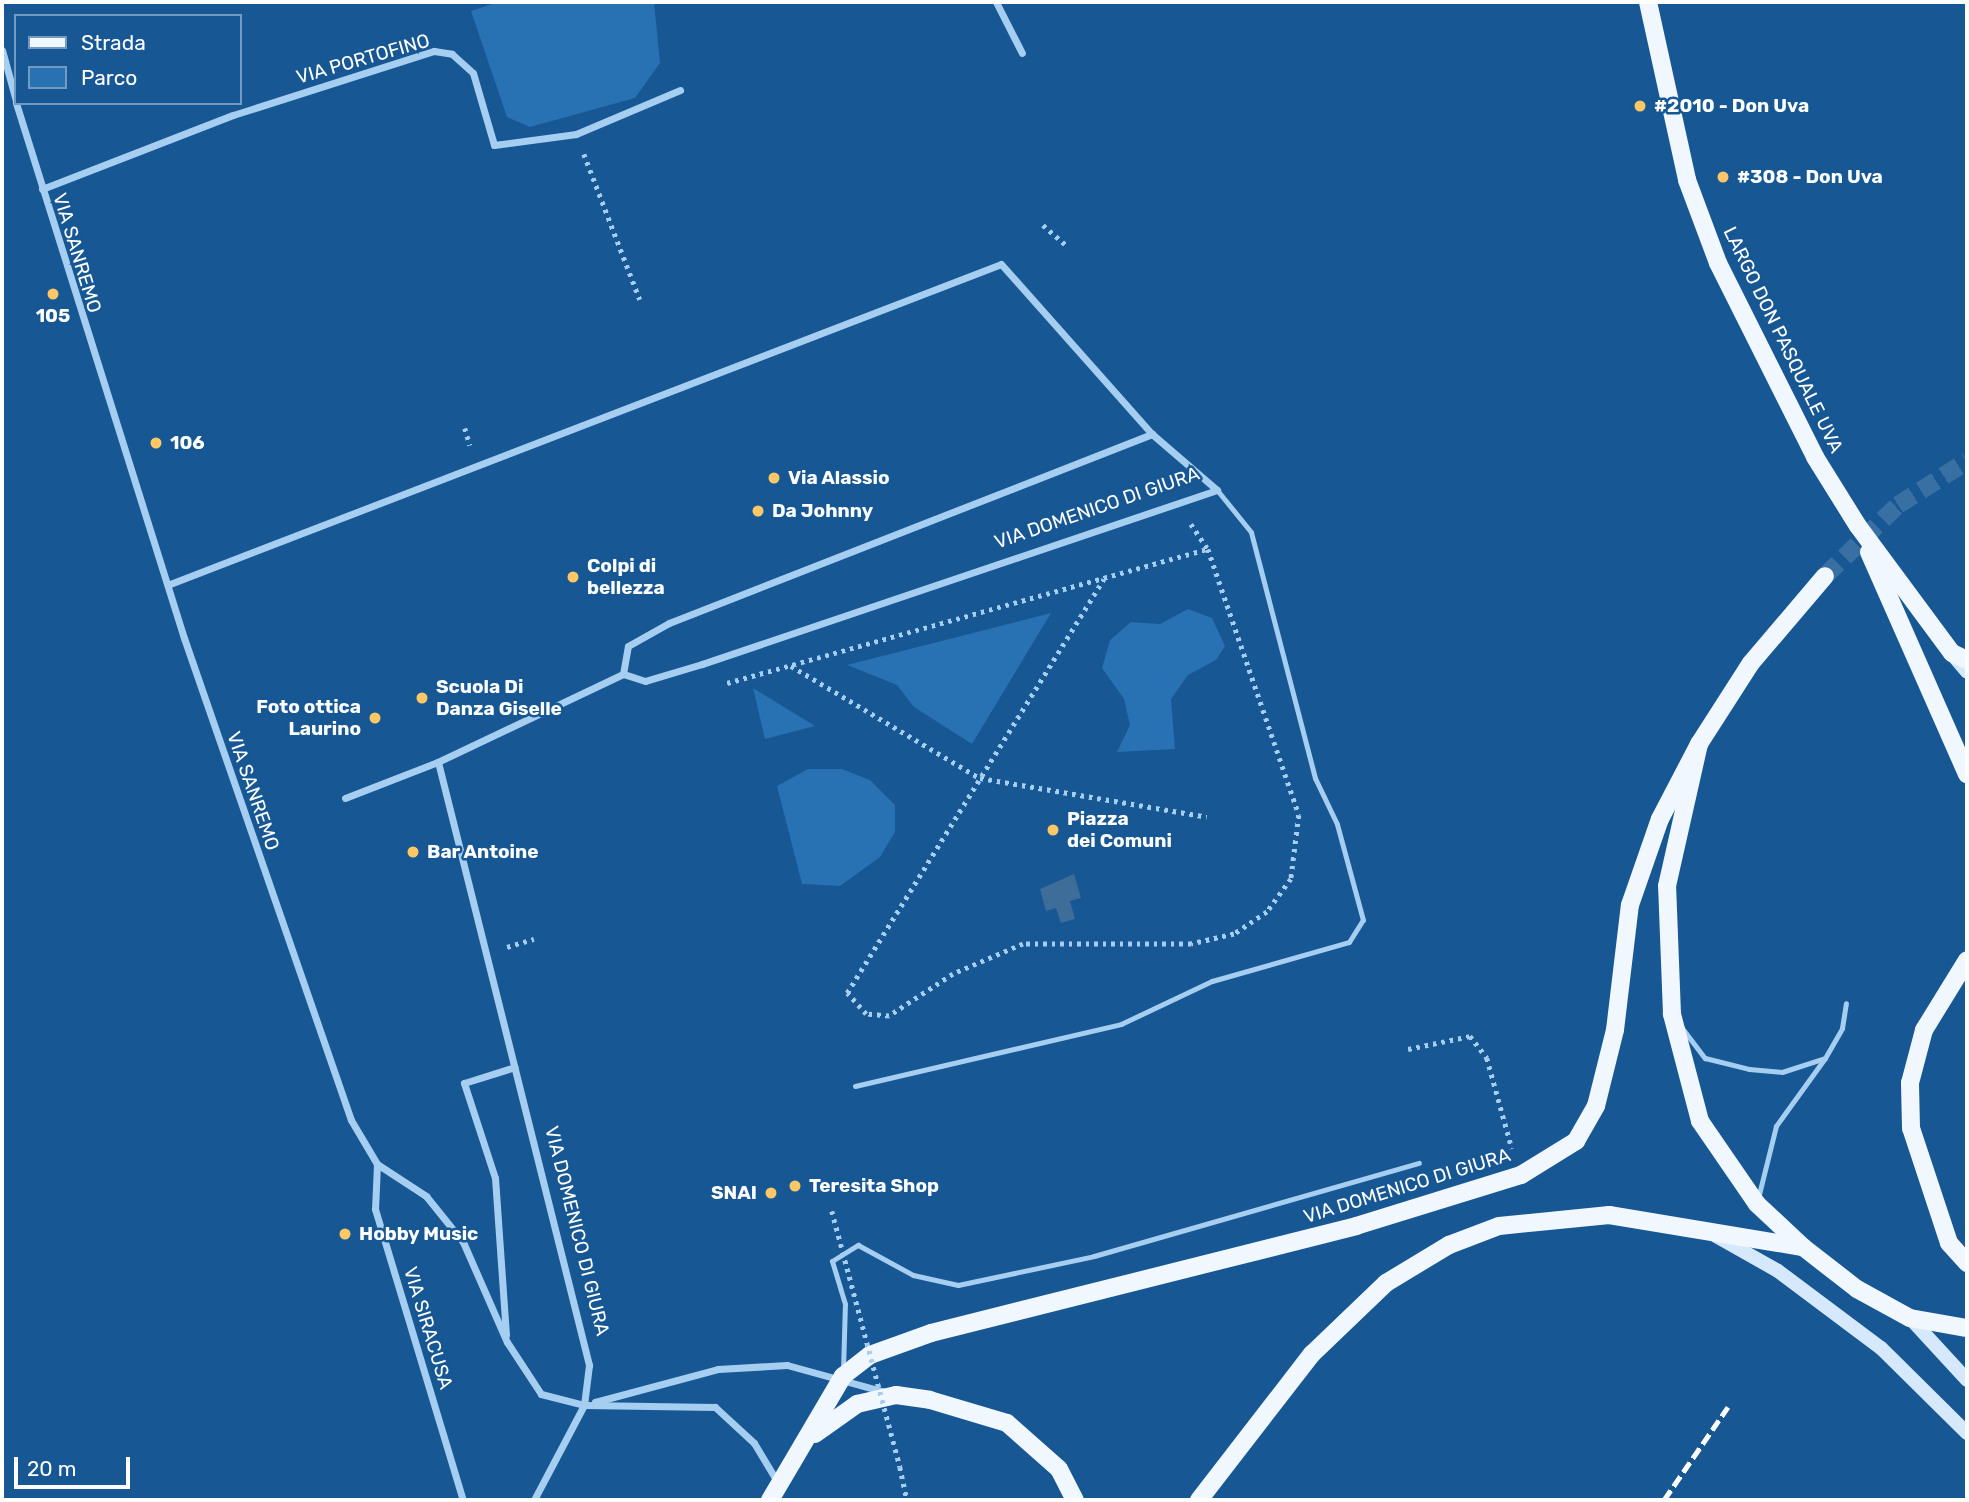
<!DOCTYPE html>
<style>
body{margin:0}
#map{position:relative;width:1969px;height:1502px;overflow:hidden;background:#165794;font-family:Rubik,sans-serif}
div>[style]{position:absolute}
.green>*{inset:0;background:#2871b3}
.water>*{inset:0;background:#3f6d9a}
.primary-tunnel>*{height:18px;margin-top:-9px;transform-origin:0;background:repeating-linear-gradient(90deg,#3970a4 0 18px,transparent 0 27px)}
.path>*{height:4.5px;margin-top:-2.25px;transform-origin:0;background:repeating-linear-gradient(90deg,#a6cef1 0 3.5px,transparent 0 8.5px)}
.service>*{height:5px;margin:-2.5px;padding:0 2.5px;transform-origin:2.5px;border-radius:2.5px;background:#a6cef1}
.minor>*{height:7px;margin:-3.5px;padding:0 3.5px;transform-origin:3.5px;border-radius:3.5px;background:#a6cef1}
.secondary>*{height:14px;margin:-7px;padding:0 7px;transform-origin:7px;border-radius:7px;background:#d5e8fc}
.primary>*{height:18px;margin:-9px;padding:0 9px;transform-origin:9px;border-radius:9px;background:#f0f7ff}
.rail>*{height:5px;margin-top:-2.5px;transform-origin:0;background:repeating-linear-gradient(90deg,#fff 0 12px,transparent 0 17px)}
.path-bridge>*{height:4.5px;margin-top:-2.25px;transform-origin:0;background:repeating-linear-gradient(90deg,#a6cef1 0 3.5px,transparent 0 8.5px)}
.secondary-bridge>*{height:14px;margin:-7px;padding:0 7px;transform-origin:7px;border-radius:7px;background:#d5e8fc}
.primary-bridge>*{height:18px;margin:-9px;padding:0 9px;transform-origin:9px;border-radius:9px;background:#f0f7ff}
.dots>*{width:19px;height:19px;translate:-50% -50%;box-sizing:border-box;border:4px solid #165794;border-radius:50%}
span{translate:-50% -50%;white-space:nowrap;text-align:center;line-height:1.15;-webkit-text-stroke:5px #165794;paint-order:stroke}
.street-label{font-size:19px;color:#fff}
.poi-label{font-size:19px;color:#fff;font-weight:700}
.left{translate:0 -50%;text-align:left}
.right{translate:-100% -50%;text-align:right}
.frame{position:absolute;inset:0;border:4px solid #fff;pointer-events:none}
.legend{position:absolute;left:14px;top:14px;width:228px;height:91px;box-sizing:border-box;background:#165794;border:2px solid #739abf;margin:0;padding:9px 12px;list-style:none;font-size:21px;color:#fff}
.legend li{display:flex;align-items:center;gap:14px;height:35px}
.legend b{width:35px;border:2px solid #739abf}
.scale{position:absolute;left:14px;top:1457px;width:116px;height:32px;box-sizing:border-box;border:4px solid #fff;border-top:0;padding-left:9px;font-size:21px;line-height:24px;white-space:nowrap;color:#fff;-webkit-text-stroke:5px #165794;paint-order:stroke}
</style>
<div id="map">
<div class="green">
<div style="clip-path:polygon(498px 2px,654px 2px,660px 63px,635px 98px,530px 127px,507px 117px,471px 11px)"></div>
<div style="clip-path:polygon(1188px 609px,1212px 618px,1225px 646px,1216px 660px,1188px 675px,1171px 699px,1175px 749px,1117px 752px,1130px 725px,1124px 699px,1102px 668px,1110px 640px,1131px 622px,1160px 624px)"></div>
<div style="clip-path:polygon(1051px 613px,972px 744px,914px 707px,897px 685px,847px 665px)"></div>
<div style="clip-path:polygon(753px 688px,815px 726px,765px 739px)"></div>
<div style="clip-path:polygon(808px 769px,842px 769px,870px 780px,895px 805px,895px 832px,880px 857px,840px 886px,802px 884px,777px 786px)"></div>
</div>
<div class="water">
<div style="clip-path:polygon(1074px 874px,1081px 898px,1070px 901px,1075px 919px,1061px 923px,1056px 908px,1046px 911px,1040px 889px)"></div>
</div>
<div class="primary-tunnel">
<div style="left:1825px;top:576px;width:102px;rotate:-44.2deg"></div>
<div style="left:1898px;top:505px;width:82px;rotate:-32.5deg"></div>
</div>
<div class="path">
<div style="left:584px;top:154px;width:156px;rotate:69deg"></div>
<div style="left:1043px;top:225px;width:30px;rotate:41deg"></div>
<div style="left:465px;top:428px;width:18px;rotate:74deg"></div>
<div style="left:1191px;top:524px;width:30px;rotate:56deg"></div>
<div style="left:791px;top:666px;width:220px;rotate:30.7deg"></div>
<div style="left:980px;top:778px;width:230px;rotate:9.7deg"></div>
<div style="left:727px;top:683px;width:499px;rotate:-15.6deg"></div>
<div style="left:1208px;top:549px;width:281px;rotate:71.1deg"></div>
<div style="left:1299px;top:815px;width:64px;rotate:97.1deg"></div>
<div style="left:1291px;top:879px;width:41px;rotate:126deg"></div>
<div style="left:1267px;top:912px;width:40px;rotate:146deg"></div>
<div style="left:1234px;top:934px;width:44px;rotate:166.9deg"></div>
<div style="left:1191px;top:944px;width:168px;rotate:180deg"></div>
<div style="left:1023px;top:944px;width:76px;rotate:156.8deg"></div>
<div style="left:953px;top:974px;width:77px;rotate:146.7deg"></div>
<div style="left:889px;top:1016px;width:23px;rotate:-175deg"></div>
<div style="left:866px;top:1014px;width:28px;rotate:-132deg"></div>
<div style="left:847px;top:993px;width:487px;rotate:-58.2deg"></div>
<div style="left:507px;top:947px;width:28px;rotate:-17deg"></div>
<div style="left:1408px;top:1049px;width:63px;rotate:-11.8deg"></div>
<div style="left:1470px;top:1036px;width:28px;rotate:52deg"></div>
<div style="left:1487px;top:1058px;width:94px;rotate:74.6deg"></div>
<div style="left:900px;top:1467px;width:34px;rotate:78deg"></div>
</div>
<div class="service">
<div style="left:1682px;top:1028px;width:38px;rotate:53deg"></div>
<div style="left:1705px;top:1058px;width:45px;rotate:14deg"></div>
<div style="left:1749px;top:1069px;width:33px;rotate:5deg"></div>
<div style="left:1782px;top:1072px;width:45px;rotate:-18deg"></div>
<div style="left:1825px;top:1058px;width:84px;rotate:125.8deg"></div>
<div style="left:1776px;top:1126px;width:74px;rotate:104deg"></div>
<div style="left:1825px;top:1058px;width:34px;rotate:-60deg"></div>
<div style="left:1842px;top:1028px;width:25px;rotate:-81deg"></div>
<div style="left:855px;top:1086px;width:273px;rotate:-13.1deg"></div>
<div style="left:1121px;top:1024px;width:101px;rotate:-25.3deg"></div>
<div style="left:1212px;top:981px;width:142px;rotate:-15.9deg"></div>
<div style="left:1349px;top:942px;width:26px;rotate:-58deg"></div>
<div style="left:1363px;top:920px;width:99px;rotate:-105.2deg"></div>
<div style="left:1337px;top:824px;width:51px;rotate:-115.6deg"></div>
<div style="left:1315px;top:778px;width:254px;rotate:-104.6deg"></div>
<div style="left:1251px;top:532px;width:54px;rotate:-129deg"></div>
<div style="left:843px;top:1370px;width:66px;rotate:-88.3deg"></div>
<div style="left:845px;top:1304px;width:45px;rotate:-106.8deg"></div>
<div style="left:832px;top:1261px;width:31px;rotate:-32deg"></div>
<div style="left:858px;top:1245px;width:63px;rotate:28.6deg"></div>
<div style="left:913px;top:1275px;width:46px;rotate:12.5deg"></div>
<div style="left:958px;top:1285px;width:139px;rotate:-12deg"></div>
<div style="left:1094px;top:1256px;width:338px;rotate:-16deg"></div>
</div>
<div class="minor">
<div style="left:996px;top:2px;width:57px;rotate:63deg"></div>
<div style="left:2px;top:50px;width:53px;rotate:74.6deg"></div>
<div style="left:16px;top:103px;width:561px;rotate:72.57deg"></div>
<div style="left:184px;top:638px;width:510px;rotate:70.89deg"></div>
<div style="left:351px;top:1120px;width:51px;rotate:59.4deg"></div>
<div style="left:377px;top:1164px;width:59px;rotate:33.1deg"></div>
<div style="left:426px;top:1196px;width:59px;rotate:51.2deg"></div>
<div style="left:463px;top:1242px;width:109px;rotate:66.3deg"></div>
<div style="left:507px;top:1342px;width:62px;rotate:56.8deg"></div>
<div style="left:541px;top:1394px;width:44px;rotate:14.3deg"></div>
<div style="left:584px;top:1405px;width:131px;rotate:0.9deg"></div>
<div style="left:715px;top:1407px;width:53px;rotate:42.7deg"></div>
<div style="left:754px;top:1443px;width:47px;rotate:59deg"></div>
<div style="left:42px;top:189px;width:205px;rotate:-21.2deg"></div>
<div style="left:233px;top:115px;width:211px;rotate:-17.7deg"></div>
<div style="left:434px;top:51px;width:18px;rotate:9deg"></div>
<div style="left:452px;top:54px;width:28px;rotate:42deg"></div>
<div style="left:473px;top:73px;width:75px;rotate:73.7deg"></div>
<div style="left:494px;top:145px;width:83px;rotate:-7.6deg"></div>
<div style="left:576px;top:134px;width:113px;rotate:-22.9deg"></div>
<div style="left:170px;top:584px;width:890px;rotate:-21.06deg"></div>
<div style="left:1001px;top:264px;width:227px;rotate:48.4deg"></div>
<div style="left:1152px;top:434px;width:86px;rotate:40.7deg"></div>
<div style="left:1217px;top:490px;width:544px;rotate:161.33deg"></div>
<div style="left:702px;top:664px;width:59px;rotate:163.4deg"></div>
<div style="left:645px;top:681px;width:23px;rotate:-162deg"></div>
<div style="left:623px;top:674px;width:205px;rotate:154.6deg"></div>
<div style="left:438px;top:762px;width:622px;rotate:75.94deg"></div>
<div style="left:589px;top:1365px;width:40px;rotate:97.1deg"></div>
<div style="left:584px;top:1405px;width:107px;rotate:117.8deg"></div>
<div style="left:623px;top:674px;width:28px;rotate:-80deg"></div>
<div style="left:628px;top:646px;width:47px;rotate:-29.3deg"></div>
<div style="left:669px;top:623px;width:519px;rotate:-21.37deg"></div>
<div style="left:345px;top:798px;width:100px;rotate:-21.2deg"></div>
<div style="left:377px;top:1164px;width:45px;rotate:92.5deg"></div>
<div style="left:375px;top:1209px;width:304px;rotate:73.2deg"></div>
<div style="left:506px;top:1335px;width:157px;rotate:-94deg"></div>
<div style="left:495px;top:1178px;width:100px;rotate:-108.1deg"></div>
<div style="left:464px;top:1083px;width:53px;rotate:-17.4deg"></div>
<div style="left:595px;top:1402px;width:127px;rotate:-15deg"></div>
<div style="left:718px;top:1369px;width:69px;rotate:-3.3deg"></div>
<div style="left:787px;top:1365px;width:106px;rotate:15.4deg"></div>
</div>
<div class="secondary">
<div style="left:1952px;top:654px;width:23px;rotate:50deg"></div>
<div style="left:1716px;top:1236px;width:71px;rotate:29.4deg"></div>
<div style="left:1910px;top:1318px;width:84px;rotate:47.4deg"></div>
<div style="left:1881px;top:1348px;width:121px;rotate:44.7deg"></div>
</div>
<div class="primary">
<div style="left:1648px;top:2px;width:182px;rotate:77.6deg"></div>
<div style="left:1687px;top:180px;width:89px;rotate:69.5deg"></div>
<div style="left:1718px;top:263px;width:217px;rotate:63.4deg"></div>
<div style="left:1815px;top:457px;width:81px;rotate:58.1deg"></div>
<div style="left:1858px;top:526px;width:158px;rotate:53.5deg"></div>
<div style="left:1952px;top:653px;width:17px;rotate:25deg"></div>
<div style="left:1869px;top:552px;width:243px;rotate:66.2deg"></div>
<div style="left:1911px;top:1128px;width:45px;rotate:-91.3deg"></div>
<div style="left:1910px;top:1083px;width:55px;rotate:-75.2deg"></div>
<div style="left:1924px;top:1030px;width:82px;rotate:-58.4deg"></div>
<div style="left:1803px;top:1247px;width:63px;rotate:-136.9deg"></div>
<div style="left:1757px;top:1204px;width:101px;rotate:-124.5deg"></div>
<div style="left:1700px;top:1121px;width:111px;rotate:-104.7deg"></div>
<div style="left:1672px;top:1014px;width:128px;rotate:-92.2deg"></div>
<div style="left:1667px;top:886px;width:146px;rotate:-77.3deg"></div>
<div style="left:1699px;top:744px;width:96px;rotate:-57.3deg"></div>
<div style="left:1751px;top:663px;width:114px;rotate:-49.6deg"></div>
<div style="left:1910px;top:1318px;width:58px;rotate:10deg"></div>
<div style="left:815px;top:1434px;width:52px;rotate:-35.5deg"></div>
<div style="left:857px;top:1404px;width:40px;rotate:-13deg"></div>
<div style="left:896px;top:1395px;width:34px;rotate:8deg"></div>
<div style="left:930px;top:1400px;width:80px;rotate:16.6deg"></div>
<div style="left:1007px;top:1423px;width:69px;rotate:41.5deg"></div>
<div style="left:1059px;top:1469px;width:35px;rotate:63deg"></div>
<div style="left:770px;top:1500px;width:144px;rotate:-59.5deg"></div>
<div style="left:843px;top:1376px;width:34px;rotate:-38deg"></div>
<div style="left:870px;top:1355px;width:65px;rotate:-19.8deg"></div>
<div style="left:931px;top:1333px;width:438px;rotate:-14.1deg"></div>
<div style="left:1356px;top:1226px;width:173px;rotate:-17.2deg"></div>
<div style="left:1521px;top:1175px;width:65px;rotate:-31.7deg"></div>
<div style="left:1576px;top:1141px;width:40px;rotate:-60.3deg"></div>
<div style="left:1596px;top:1106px;width:78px;rotate:-76deg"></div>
<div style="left:1615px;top:1030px;width:126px;rotate:-83.2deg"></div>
<div style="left:1630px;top:905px;width:91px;rotate:-70.8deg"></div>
<div style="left:1660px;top:819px;width:85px;rotate:-62.5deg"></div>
<div style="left:1199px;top:1500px;width:185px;rotate:-52.3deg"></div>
<div style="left:1312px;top:1354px;width:103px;rotate:-43.8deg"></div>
<div style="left:1386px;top:1283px;width:74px;rotate:-31.1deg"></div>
<div style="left:1449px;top:1245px;width:53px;rotate:-20.8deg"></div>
<div style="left:1499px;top:1226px;width:111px;rotate:-5.7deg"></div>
<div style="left:1609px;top:1215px;width:196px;rotate:9.4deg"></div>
</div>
<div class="rail">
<div style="left:1664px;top:1500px;width:113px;rotate:-55.5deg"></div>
</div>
<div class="path-bridge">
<div style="left:832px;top:1211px;width:265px;rotate:75.1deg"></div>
</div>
<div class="secondary-bridge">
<div style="left:1778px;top:1271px;width:129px;rotate:36.8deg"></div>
</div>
<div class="primary-bridge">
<div style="left:1911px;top:1128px;width:121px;rotate:71.7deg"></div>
<div style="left:1949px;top:1243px;width:27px;rotate:48deg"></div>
<div style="left:1803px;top:1247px;width:68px;rotate:37.9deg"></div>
<div style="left:1857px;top:1289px;width:60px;rotate:28.7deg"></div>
</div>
<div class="dots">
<div style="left:1640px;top:106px;background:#ffc766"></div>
<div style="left:1723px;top:177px;background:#ffc766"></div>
<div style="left:53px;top:294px;background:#ffc766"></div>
<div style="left:156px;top:443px;background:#ffc766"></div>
<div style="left:774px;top:478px;background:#ffc766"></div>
<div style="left:758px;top:511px;background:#ffc766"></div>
<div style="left:573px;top:577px;background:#ffc766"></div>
<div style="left:422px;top:698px;background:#ffc766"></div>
<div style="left:375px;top:718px;background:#ffc766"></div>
<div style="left:1053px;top:830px;background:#ffc766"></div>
<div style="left:413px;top:852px;background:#ffc766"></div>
<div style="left:795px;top:1186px;background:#ffc766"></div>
<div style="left:771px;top:1193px;background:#ffc766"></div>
<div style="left:345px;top:1234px;background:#ffc766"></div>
</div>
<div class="street-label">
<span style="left:363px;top:59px;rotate:-16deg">VIA PORTOFINO</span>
<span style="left:77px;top:253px;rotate:73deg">VIA SANREMO</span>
<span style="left:1783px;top:340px;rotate:64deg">LARGO DON PASQUALE UVA</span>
<span style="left:1097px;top:508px;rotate:-19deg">VIA DOMENICO DI GIURA</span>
<span style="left:253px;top:791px;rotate:71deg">VIA SANREMO</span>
<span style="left:1407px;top:1186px;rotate:-17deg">VIA DOMENICO DI GIURA</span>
<span style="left:577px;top:1231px;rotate:76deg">VIA DOMENICO DI GIURA</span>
<span style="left:428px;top:1328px;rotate:73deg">VIA SIRACUSA</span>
</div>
<div class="poi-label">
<span class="left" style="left:1654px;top:106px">#2010 - Don Uva</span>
<span class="left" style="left:1737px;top:177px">#308 - Don Uva</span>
<span style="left:53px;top:316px">105</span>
<span class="left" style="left:170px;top:443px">106</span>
<span class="left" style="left:788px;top:478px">Via Alassio</span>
<span class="left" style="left:772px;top:511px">Da Johnny</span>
<span class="left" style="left:587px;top:577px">Colpi di<br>bellezza</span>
<span class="left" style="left:436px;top:698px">Scuola Di<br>Danza Giselle</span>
<span class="right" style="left:361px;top:718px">Foto ottica<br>Laurino</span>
<span class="left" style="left:1067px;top:830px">Piazza<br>dei Comuni</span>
<span class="left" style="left:427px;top:852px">Bar Antoine</span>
<span class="left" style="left:809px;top:1186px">Teresita Shop</span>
<span class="right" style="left:757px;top:1193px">SNAI</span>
<span class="left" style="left:359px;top:1234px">Hobby Music</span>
</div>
<div class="frame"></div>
<ul class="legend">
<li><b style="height:9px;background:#f0f7ff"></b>Strada</li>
<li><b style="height:19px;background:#2871b3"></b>Parco</li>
</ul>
<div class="scale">20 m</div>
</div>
